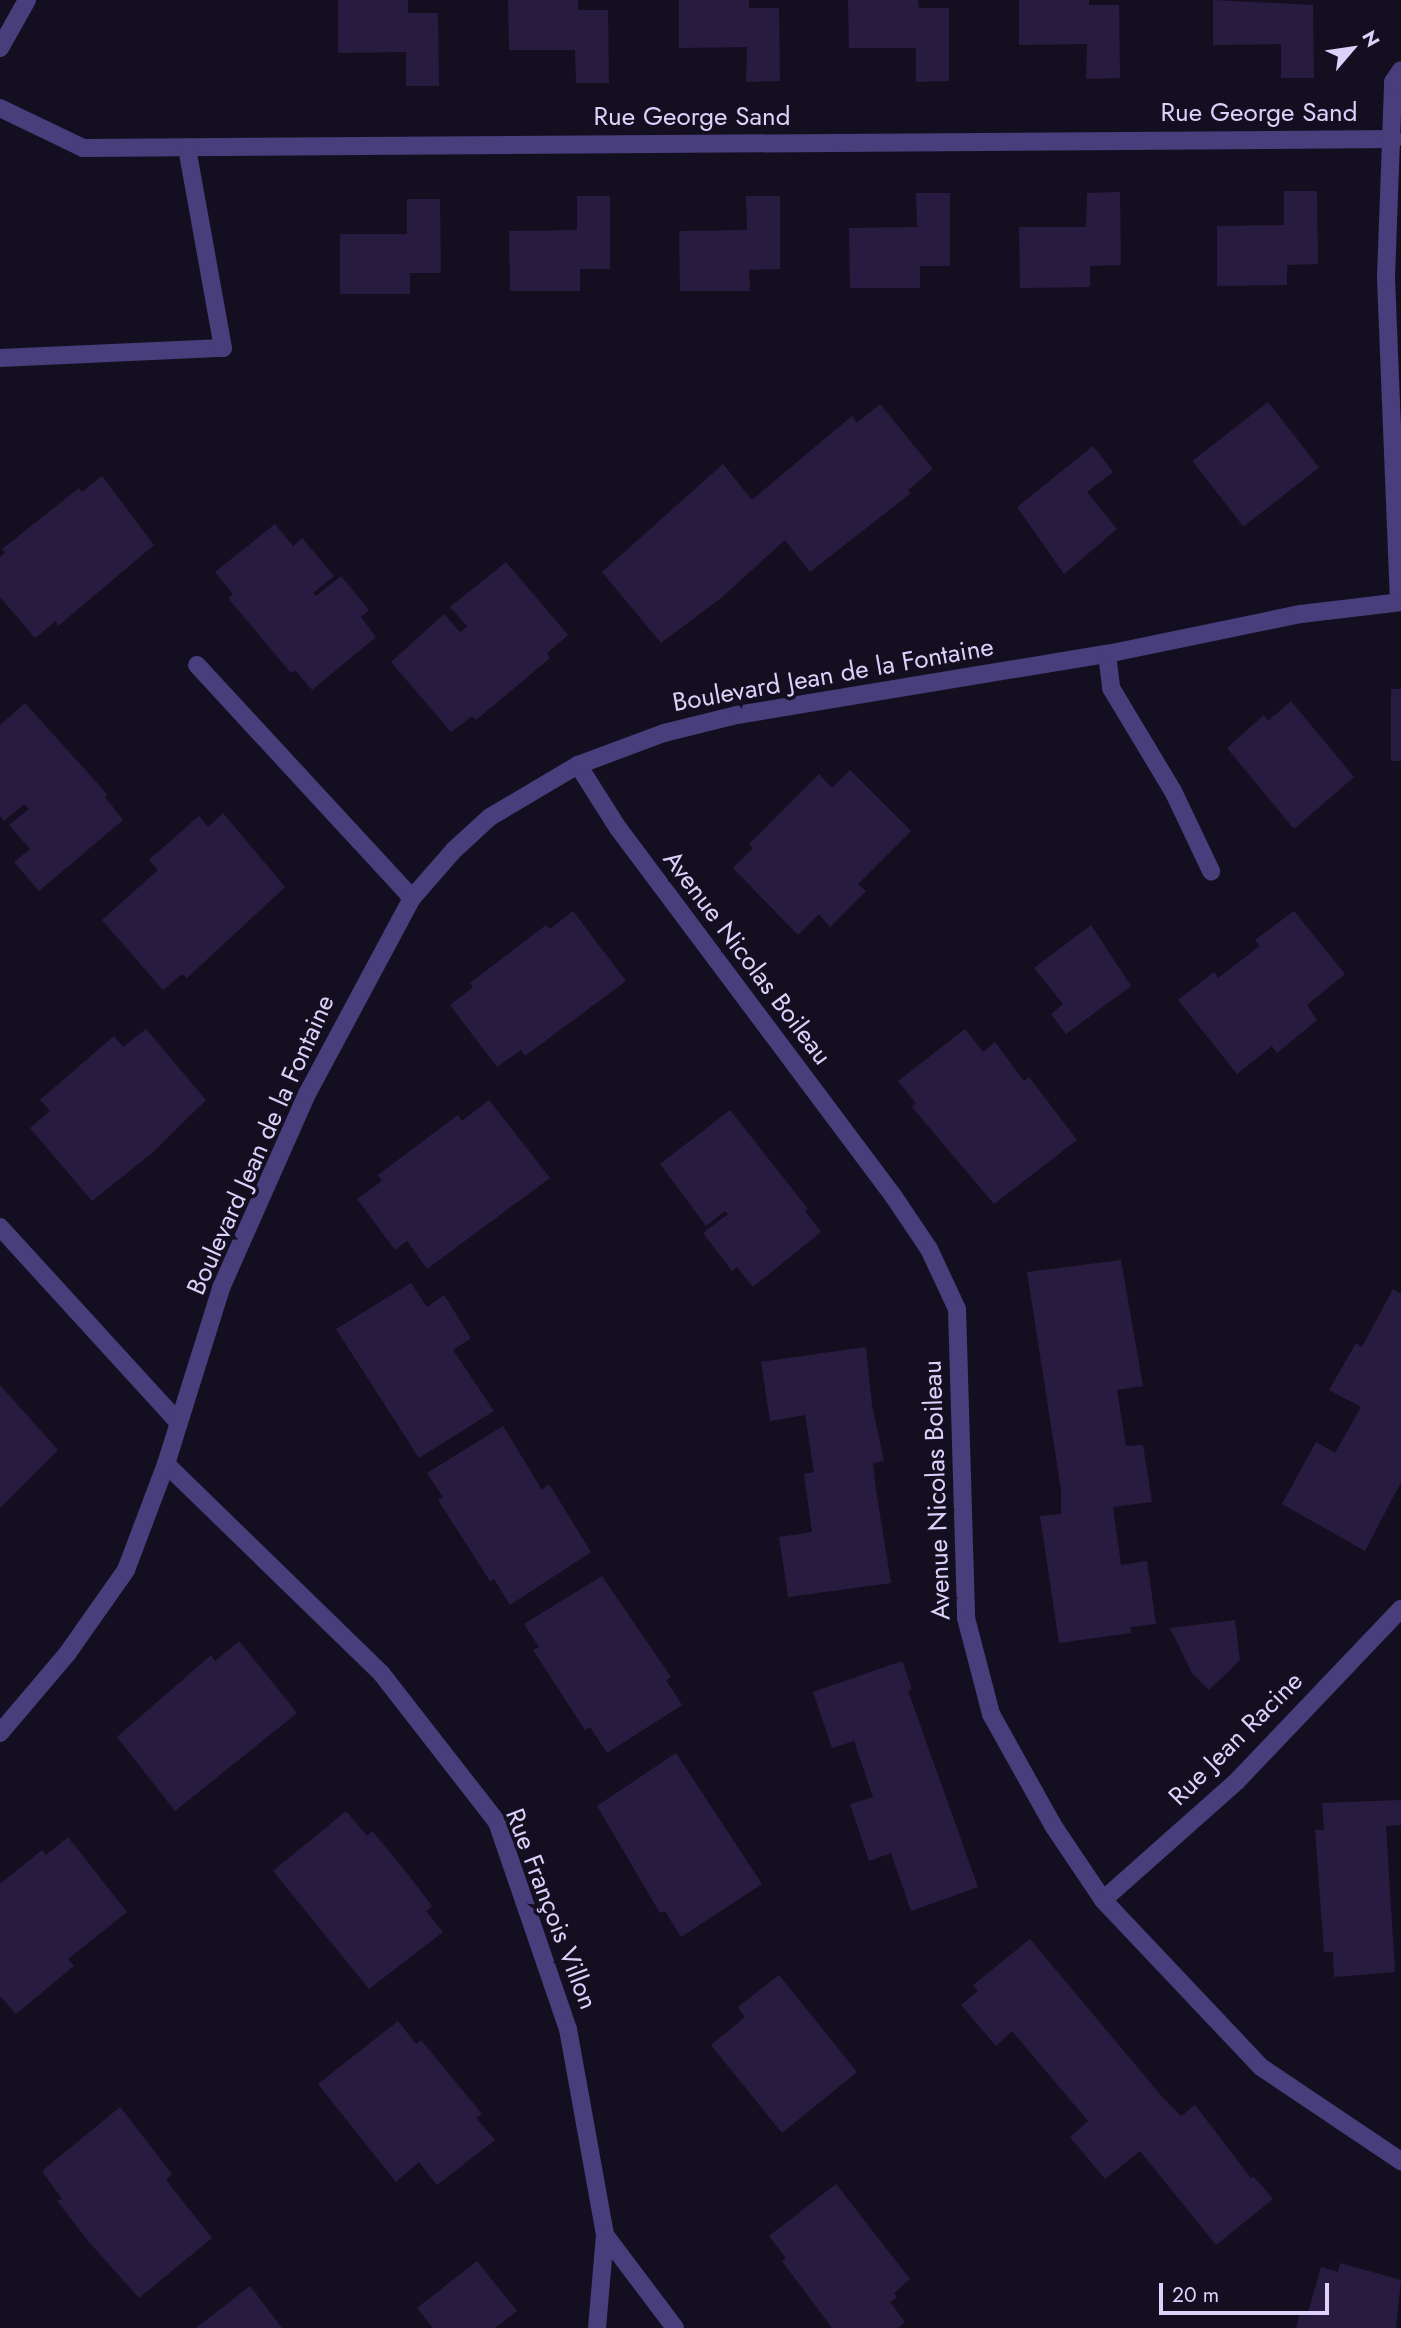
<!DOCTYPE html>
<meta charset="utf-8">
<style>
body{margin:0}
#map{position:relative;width:1401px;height:2328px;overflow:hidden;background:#140f20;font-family:Jost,sans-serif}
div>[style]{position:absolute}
.building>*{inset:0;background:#271c3f;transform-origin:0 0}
.minor>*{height:18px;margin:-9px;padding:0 9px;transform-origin:9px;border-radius:9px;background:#473e7b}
span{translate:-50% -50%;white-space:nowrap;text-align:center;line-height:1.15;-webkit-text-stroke:7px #140f20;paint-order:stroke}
.street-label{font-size:26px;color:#dbd1fb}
.north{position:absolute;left:1317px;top:14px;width:70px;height:70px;-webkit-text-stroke:5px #140f20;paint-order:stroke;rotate:61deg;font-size:19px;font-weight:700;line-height:28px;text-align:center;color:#dbd1fb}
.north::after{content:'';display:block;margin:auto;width:24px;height:32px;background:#dbd1fb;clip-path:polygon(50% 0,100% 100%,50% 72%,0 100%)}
.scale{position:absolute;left:1159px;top:2283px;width:170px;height:32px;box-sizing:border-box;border:4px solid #dbd1fb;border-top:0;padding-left:9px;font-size:21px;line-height:24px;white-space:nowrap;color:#dbd1fb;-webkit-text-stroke:5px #140f20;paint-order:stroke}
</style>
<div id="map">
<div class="building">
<div style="clip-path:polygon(338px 0,408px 0,408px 13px,438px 13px,439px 86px,406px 86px,406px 52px,338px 53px)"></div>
<div style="clip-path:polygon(508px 0,578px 0,578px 10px,608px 10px,609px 83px,576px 83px,575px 50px,509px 50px)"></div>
<div style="clip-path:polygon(679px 0,749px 0,749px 8px,779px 8px,780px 81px,746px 82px,747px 47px,679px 48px)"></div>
<div style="clip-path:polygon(848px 0,918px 0,919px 8px,949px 8px,949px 81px,916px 82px,916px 48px,849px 48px)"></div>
<div style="clip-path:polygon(1019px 0,1089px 0,1089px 5px,1119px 5px,1120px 78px,1086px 79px,1087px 44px,1019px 45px)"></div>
<div style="clip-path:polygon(1213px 0,1313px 5px,1314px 78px,1281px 78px,1281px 44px,1213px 45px)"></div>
<div style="clip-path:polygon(1284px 191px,1317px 191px,1318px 264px,1287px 265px,1287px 285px,1217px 286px,1217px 226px,1284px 225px)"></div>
<div style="clip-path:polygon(1120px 192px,1121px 265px,1090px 266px,1090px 287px,1020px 288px,1019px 227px,1086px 227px,1087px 193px)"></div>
<div style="clip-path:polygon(916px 193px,950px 193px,950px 266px,920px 266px,920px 288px,850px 288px,849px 228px,917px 227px)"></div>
<div style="clip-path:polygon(577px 196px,610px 196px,610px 269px,580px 269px,580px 291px,510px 291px,509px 231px,577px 230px)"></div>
<div style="clip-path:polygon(746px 196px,780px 196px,780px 269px,749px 270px,750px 291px,680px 291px,679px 231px,747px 230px)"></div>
<div style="clip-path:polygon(407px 199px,440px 199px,441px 273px,410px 273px,410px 294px,340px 294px,340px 234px,407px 234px)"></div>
<div style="left:1268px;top:402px;width:83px;height:96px;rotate:52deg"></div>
<div style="clip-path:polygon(880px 404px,933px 469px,908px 490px,911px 493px,810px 572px,785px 540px,721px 598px,661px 643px,602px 572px,723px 464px,752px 500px,852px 416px,857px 423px)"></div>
<div style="clip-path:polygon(1093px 446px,1113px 472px,1087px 492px,1117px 529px,1064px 574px,1017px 507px)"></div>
<div style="clip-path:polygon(102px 476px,154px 545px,58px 626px,56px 621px,35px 638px,0 597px,0 557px,5px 553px,2px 549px,79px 488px,82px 492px)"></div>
<div style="clip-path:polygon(275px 524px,293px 546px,302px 538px,334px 576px,313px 593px,316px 596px,341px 576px,369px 610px,361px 617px,376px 637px,312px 690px,295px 670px,291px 673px,228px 598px,233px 594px,215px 572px)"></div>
<div style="clip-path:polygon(506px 562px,568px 635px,547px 653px,550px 658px,476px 720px,472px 716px,451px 732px,391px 662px,444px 614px,460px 632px,463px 630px,467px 626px,450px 607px)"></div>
<div style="left:1401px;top:689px;width:72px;height:10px;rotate:90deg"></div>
<div style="clip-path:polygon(1291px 701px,1354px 777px,1294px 829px,1227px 748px,1264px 715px,1268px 721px)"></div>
<div style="clip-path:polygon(25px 703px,107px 794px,105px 797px,123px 820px,39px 891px,14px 862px,30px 849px,9px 825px,29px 809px,24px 804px,4px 821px,0 816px,0 725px)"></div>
<div style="clip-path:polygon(850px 770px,911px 831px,858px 884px,866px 891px,830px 927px,819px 914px,798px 935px,733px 868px,753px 848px,749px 844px,819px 774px,832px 788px)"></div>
<div style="clip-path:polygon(223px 813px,285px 887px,187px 978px,182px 974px,163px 990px,102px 920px,158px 870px,149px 860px,199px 816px,208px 827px)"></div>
<div style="clip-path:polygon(573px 911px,626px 981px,525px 1056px,521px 1050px,497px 1067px,450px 1005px,473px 987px,470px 983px,546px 925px,550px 929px)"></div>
<div style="clip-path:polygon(1294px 911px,1345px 974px,1307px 1005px,1317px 1020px,1277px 1053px,1272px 1046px,1237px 1074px,1178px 1000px,1214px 972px,1218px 978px,1260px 946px,1255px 940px)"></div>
<div style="clip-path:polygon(1091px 925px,1131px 986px,1066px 1034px,1051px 1014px,1063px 1004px,1034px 968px)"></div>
<div style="clip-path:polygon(146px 1029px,206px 1100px,152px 1153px,92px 1201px,30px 1128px,50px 1111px,40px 1100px,114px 1036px,123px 1047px)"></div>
<div style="clip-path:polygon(965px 1029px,983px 1052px,995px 1042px,1024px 1081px,1029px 1077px,1077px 1140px,994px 1204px,912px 1107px,916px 1103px,898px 1081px)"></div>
<div style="clip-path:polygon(489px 1100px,550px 1178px,427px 1269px,407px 1241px,395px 1250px,357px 1199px,382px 1181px,378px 1175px,419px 1144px,458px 1115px,462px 1121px)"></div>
<div style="clip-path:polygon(730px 1110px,808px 1209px,805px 1211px,821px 1232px,753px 1287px,737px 1267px,732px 1271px,703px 1233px,728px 1214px,725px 1211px,706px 1226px,660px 1164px)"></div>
<div style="clip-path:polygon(1121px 1260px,1143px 1386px,1117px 1390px,1126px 1446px,1143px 1445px,1152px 1502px,1113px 1507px,1121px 1565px,1147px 1561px,1156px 1624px,1130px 1627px,1131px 1633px,1059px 1643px,1040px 1516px,1061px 1514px,1061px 1490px,1027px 1272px)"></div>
<div style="clip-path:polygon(411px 1283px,427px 1307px,444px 1295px,471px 1338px,453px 1350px,494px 1411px,419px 1458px,336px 1329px)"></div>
<div style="clip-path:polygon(1393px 1289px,1401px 1294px,1401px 1482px,1365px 1551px,1282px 1504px,1316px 1442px,1335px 1453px,1361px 1407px,1329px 1390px,1356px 1343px,1362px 1347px)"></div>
<div style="clip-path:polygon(866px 1347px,872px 1405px,884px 1461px,873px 1463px,876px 1490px,891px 1583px,788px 1597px,779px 1537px,812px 1532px,804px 1474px,814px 1472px,805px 1415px,770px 1421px,761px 1362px)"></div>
<div style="clip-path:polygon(0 1385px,58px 1450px,0 1508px)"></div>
<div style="clip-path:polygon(503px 1426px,542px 1490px,549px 1484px,591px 1552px,510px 1605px,494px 1579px,490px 1581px,438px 1500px,443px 1497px,427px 1473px)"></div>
<div style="clip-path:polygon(602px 1576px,671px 1677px,666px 1680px,682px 1705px,607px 1753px,590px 1727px,585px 1730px,533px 1650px,539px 1647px,524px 1624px)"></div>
<div style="clip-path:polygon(1235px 1620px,1240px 1660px,1209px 1690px,1192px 1673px,1170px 1628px)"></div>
<div style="clip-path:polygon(239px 1641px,297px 1713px,175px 1811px,117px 1737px,211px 1655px,215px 1661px)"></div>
<div style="clip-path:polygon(902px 1661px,912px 1689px,908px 1691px,978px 1887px,911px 1911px,891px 1853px,869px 1861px,850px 1804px,873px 1797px,854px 1741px,832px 1748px,813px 1692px)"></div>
<div style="clip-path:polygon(676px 1753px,762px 1884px,681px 1937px,665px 1911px,660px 1913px,597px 1806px)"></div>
<div style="clip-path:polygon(1401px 1800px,1401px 1825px,1386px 1826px,1395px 1972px,1334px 1977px,1333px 1952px,1324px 1952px,1315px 1830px,1324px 1830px,1322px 1803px)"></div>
<div style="clip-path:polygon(346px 1811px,367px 1836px,372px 1831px,403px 1868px,432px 1906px,426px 1911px,443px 1932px,369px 1989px,273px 1871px)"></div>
<div style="clip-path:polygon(68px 1837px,127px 1912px,68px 1959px,74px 1966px,16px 2014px,0 1996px,0 1884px,42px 1850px,46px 1855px)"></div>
<div style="clip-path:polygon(1030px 1939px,1164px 2099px,1181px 2116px,1195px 2105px,1251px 2178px,1254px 2177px,1273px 2199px,1216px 2245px,1140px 2151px,1105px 2179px,1070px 2137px,1088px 2121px,1012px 2031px,996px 2046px,961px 2005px,978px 1991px,973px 1985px)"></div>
<div style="clip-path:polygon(779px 1975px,857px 2072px,782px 2133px,711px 2045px,745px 2017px,738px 2007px)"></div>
<div style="clip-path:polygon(398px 2021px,416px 2044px,421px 2040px,482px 2114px,476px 2118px,495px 2140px,437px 2185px,419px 2162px,396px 2182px,318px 2084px)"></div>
<div style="clip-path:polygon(120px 2107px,172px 2174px,166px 2180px,212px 2238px,139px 2298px,89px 2242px,57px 2201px,62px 2199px,42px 2171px)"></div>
<div style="clip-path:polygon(836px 2184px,910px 2279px,894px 2293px,897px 2297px,890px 2302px,905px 2322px,898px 2328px,832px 2328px,782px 2261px,786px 2258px,769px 2236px)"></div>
<div style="clip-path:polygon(477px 2261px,517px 2311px,495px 2328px,433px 2328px,417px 2308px)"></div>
<div style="clip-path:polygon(1340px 2263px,1401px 2280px,1396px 2328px,1296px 2328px,1300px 2314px,1307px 2316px,1321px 2267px,1338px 2272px)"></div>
<div style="clip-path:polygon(250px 2286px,282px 2328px,196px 2328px)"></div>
</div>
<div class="minor">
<div style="left:0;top:48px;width:55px;rotate:-60.6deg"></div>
<div style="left:0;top:108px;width:92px;rotate:25.7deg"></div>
<div style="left:83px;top:148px;width:1311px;rotate:-0.39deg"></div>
<div style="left:0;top:358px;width:223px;rotate:-2.6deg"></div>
<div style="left:223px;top:348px;width:204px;rotate:-100.2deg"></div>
<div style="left:1399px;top:602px;width:325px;rotate:-92.3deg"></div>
<div style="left:1386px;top:277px;width:195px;rotate:-87.9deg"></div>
<div style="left:1393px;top:82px;width:14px;rotate:-56deg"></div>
<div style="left:1107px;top:654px;width:34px;rotate:83deg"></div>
<div style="left:1111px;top:688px;width:120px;rotate:59deg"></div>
<div style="left:1173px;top:791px;width:89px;rotate:64.6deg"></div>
<div style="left:197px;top:665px;width:317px;rotate:47.3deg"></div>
<div style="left:578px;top:765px;width:75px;rotate:57.6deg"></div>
<div style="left:618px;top:828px;width:461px;rotate:53.2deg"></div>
<div style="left:894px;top:1197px;width:63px;rotate:56.1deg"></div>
<div style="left:929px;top:1249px;width:66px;rotate:65deg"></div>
<div style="left:957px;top:1309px;width:309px;rotate:88.3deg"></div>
<div style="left:966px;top:1618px;width:99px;rotate:75.4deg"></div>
<div style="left:991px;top:1714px;width:129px;rotate:60.9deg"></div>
<div style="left:1054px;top:1827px;width:88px;rotate:56.1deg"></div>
<div style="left:1103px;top:1900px;width:230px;rotate:46.6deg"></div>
<div style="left:1261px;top:2067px;width:169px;rotate:33.9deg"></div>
<div style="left:0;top:1227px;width:265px;rotate:47.6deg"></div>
<div style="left:166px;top:1464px;width:300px;rotate:44.2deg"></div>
<div style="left:381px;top:1673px;width:189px;rotate:52.1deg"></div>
<div style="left:497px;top:1822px;width:219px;rotate:71.1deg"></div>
<div style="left:568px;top:2029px;width:209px;rotate:79.8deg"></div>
<div style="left:605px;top:2235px;width:93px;rotate:94.9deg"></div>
<div style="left:0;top:1733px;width:104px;rotate:-49.7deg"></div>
<div style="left:67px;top:1654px;width:103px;rotate:-54.9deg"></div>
<div style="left:126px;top:1570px;width:113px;rotate:-69.3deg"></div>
<div style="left:166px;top:1464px;width:184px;rotate:-72.6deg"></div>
<div style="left:221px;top:1288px;width:212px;rotate:-66.1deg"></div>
<div style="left:307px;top:1094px;width:222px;rotate:-61.8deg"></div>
<div style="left:412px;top:898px;width:64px;rotate:-48.8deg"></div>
<div style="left:454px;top:850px;width:49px;rotate:-42.5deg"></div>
<div style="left:490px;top:817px;width:102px;rotate:-30.6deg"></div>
<div style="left:578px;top:765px;width:92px;rotate:-20.4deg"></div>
<div style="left:664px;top:733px;width:75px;rotate:-13.9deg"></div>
<div style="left:737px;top:715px;width:375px;rotate:-9.4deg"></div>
<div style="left:1107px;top:654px;width:198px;rotate:-11.7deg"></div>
<div style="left:1301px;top:614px;width:101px;rotate:-6.8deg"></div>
<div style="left:1103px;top:1900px;width:179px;rotate:-41.6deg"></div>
<div style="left:1237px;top:1781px;width:238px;rotate:-46.4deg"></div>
<div style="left:605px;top:2235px;width:116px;rotate:53deg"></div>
</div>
<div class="street-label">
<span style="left:1259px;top:113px">Rue George Sand</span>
<span style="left:692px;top:117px">Rue George Sand</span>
<span style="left:833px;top:675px;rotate:-10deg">Boulevard Jean de la Fontaine</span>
<span style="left:747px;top:958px;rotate:53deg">Avenue Nicolas Boileau</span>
<span style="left:261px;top:1145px;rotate:-66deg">Boulevard Jean de la Fontaine</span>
<span style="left:937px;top:1490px;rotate:-92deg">Avenue Nicolas Boileau</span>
<span style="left:1236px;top:1739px;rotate:-45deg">Rue Jean Racine</span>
<span style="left:551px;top:1909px;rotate:69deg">Rue François Villon</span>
</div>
<div class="north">N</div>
<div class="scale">20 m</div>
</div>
